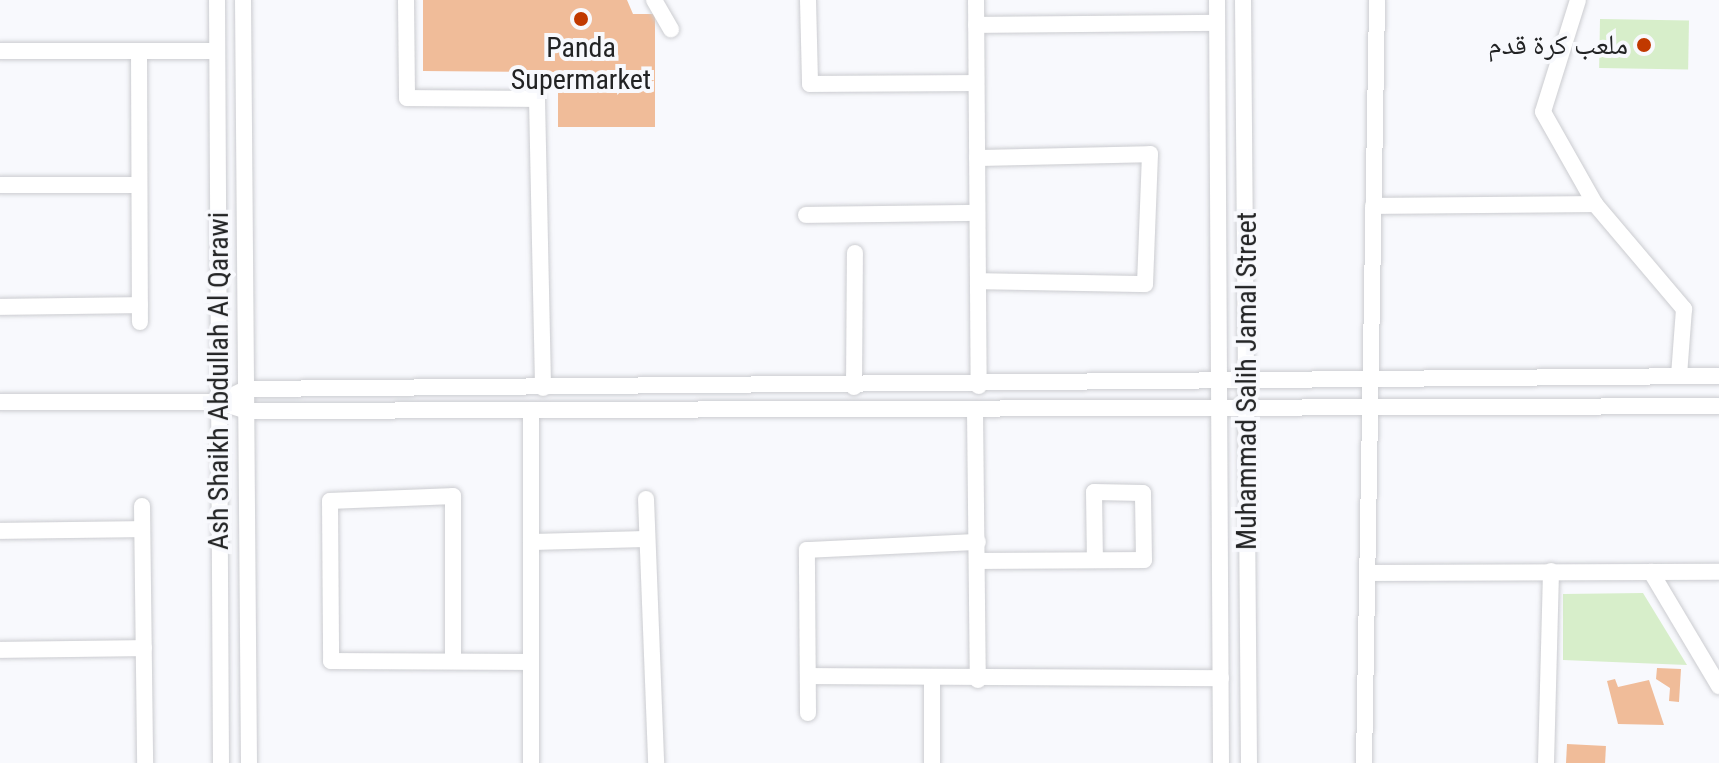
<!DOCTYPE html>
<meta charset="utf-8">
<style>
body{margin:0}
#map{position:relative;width:1719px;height:763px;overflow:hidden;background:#f8f9fd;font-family:"Roboto Condensed","Noto Naskh Arabic",sans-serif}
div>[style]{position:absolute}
.green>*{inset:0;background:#d7eeca;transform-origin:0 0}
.building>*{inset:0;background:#f0bc99;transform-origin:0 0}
.roads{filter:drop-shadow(0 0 2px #cbccd0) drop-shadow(0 0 2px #cbccd0)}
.minor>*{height:16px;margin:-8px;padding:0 8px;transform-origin:8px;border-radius:8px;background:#fff}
.dots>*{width:22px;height:22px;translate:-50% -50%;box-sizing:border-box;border:4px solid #f8f9fd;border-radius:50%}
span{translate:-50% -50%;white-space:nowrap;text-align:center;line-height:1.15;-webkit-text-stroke:8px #f8f9fd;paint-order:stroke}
.poi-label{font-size:28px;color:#222324}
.right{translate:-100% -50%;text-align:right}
.street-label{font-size:28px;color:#222324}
</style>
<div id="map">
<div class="green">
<div style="left:1600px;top:19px;width:89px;height:49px;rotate:1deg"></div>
<div style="clip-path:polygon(1643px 593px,1687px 665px,1563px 660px,1563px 594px)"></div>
</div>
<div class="building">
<div style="clip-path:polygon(423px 0,627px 0,633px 14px,655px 14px,655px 127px,558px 127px,558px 72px,423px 71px)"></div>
<div style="clip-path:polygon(1657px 668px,1681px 669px,1679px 702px,1669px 701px,1670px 688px,1656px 679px)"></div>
<div style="clip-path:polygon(1615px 679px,1618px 687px,1649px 680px,1664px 725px,1618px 724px,1607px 681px)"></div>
<div style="left:1567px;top:744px;width:39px;height:19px;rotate:3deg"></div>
</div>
<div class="roads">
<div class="minor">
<div style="left:217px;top:0;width:763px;rotate:89.7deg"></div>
<div style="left:243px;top:0;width:763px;rotate:89.55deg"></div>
<div style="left:406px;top:0;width:98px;rotate:89.4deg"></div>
<div style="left:407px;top:98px;width:130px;rotate:0.4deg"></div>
<div style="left:537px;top:99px;width:289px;rotate:88.8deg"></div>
<div style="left:654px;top:0;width:34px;rotate:60deg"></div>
<div style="left:808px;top:0;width:84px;rotate:88.6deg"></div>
<div style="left:810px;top:84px;width:166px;rotate:-0.3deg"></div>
<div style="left:976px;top:0;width:386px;rotate:89.6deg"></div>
<div style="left:1217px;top:0;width:763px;rotate:89.7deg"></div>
<div style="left:1243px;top:0;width:763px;rotate:89.55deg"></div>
<div style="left:1578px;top:0;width:117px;rotate:107.4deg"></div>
<div style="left:1543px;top:112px;width:106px;rotate:60.5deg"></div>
<div style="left:1595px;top:204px;width:138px;rotate:49.7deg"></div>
<div style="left:1684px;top:309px;width:67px;rotate:94.3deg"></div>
<div style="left:976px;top:25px;width:241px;rotate:-0.5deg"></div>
<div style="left:0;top:51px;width:217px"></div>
<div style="left:139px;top:51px;width:271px;rotate:89.8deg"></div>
<div style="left:977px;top:158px;width:173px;rotate:-1.3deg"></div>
<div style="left:1150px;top:154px;width:130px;rotate:92.2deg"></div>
<div style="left:1145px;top:284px;width:167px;rotate:-179deg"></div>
<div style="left:0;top:185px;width:139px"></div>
<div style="left:1373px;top:206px;width:222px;rotate:-0.5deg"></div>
<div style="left:806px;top:215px;width:171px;rotate:-0.7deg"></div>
<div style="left:0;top:307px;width:140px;rotate:-0.8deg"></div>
<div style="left:854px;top:387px;width:134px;rotate:-89.6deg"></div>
<div style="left:0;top:402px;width:219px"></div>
<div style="left:219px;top:402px;width:29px;rotate:18deg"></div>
<div style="left:247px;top:411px;width:1472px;rotate:-0.19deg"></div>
<div style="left:219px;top:402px;width:30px;rotate:-26deg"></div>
<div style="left:246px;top:389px;width:1473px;rotate:-0.51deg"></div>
<div style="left:975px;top:410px;width:270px;rotate:89.4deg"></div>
<div style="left:646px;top:499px;width:264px;rotate:87.8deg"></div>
<div style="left:142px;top:506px;width:257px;rotate:89.3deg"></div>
<div style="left:0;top:531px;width:142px;rotate:-0.8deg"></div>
<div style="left:531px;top:542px;width:116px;rotate:-1.5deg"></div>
<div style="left:979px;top:561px;width:165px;rotate:-0.3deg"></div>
<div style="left:1144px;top:560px;width:67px;rotate:-90.9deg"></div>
<div style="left:1143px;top:493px;width:49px;rotate:-178.8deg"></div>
<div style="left:1094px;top:492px;width:68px;rotate:89.2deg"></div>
<div style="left:1651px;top:572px;width:133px;rotate:59.2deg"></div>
<div style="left:1369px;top:573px;width:350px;rotate:-0.2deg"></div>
<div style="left:0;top:650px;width:144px;rotate:-0.8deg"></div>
<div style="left:453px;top:661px;width:165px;rotate:-90deg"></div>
<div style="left:453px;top:496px;width:123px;rotate:177.7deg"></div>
<div style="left:330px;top:501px;width:160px;rotate:89.6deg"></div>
<div style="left:331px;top:661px;width:200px;rotate:0.3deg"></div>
<div style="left:808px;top:676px;width:413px;rotate:0.3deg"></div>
<div style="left:932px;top:680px;width:83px;rotate:90deg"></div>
<div style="left:808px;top:713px;width:163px;rotate:-90.4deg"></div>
<div style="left:807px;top:550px;width:171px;rotate:-2.7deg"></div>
<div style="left:531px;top:763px;width:352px;rotate:-90deg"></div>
<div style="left:1364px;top:763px;width:763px;rotate:-89.02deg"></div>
<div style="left:1546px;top:763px;width:192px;rotate:-88.5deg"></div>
</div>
</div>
<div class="dots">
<div style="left:581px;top:19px;background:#c13900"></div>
<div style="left:1644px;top:45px;background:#c13900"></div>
</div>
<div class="poi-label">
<span class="right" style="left:1628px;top:45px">ملعب كرة قدم</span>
<span style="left:581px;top:64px">Panda<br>Supermarket</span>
</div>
<div class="street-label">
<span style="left:219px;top:381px;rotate:-90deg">Ash Shaikh Abdullah Al Qarawi</span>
<span style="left:1247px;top:381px;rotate:-90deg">Muhammad Salih Jamal Street</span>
</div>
</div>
